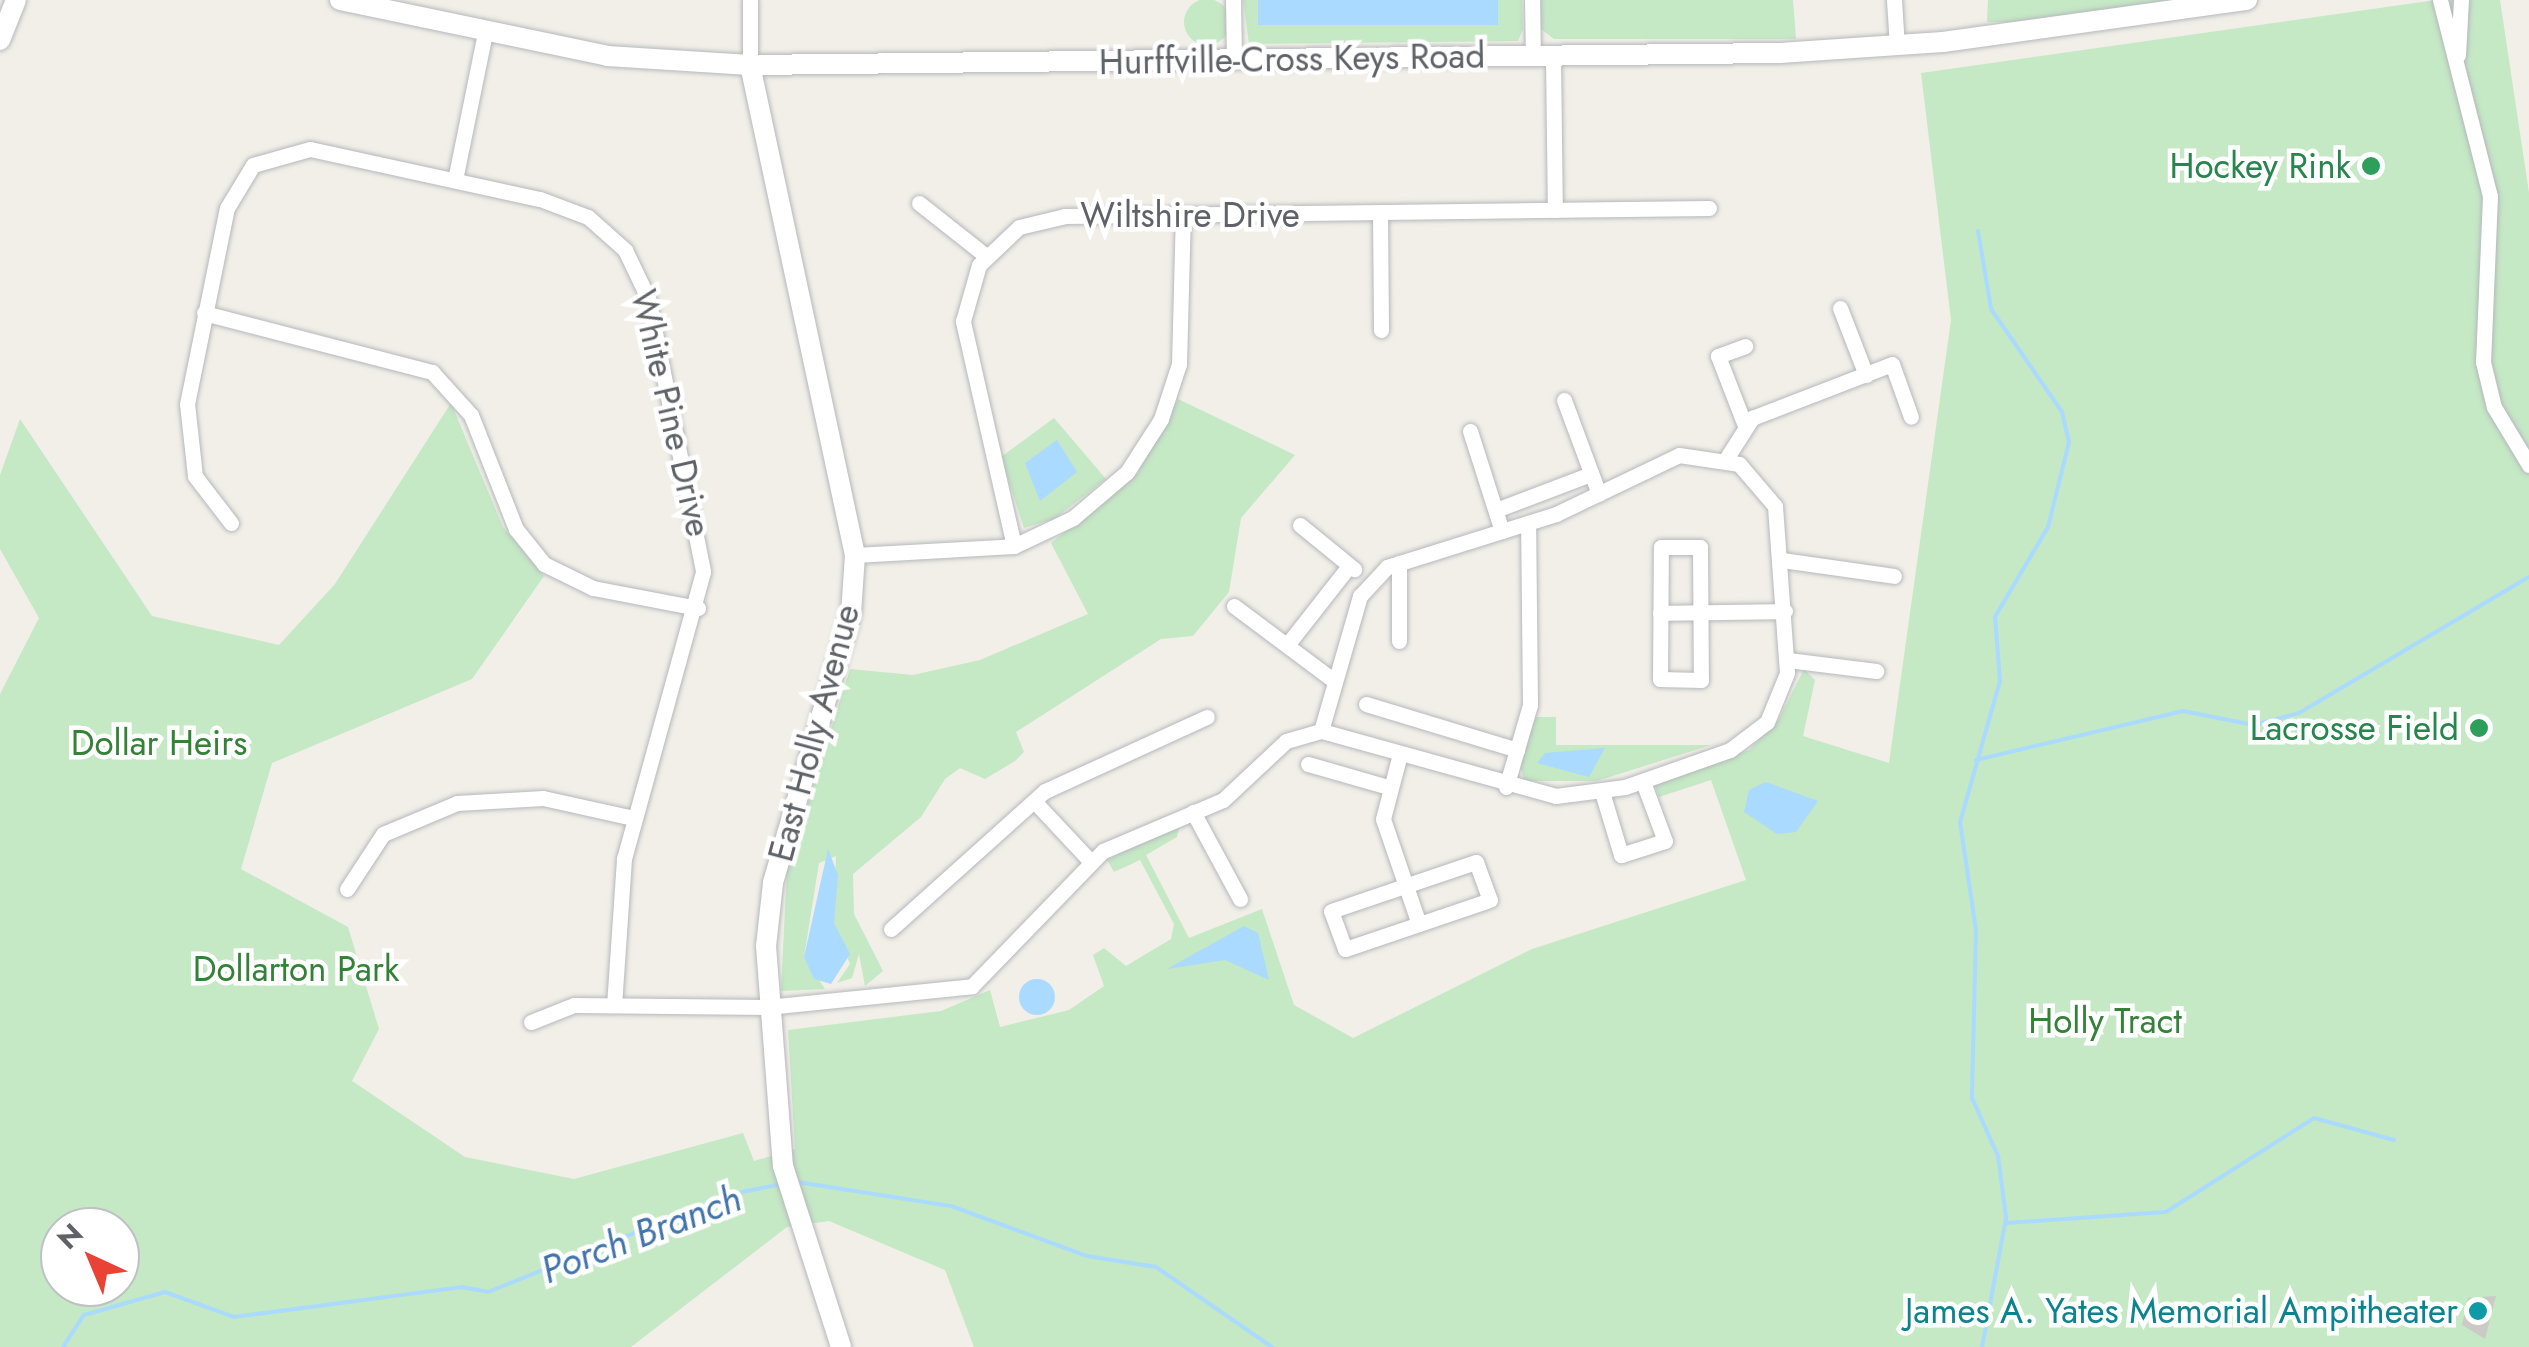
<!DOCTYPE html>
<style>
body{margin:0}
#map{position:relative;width:2529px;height:1347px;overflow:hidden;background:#f1efe8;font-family:Jost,sans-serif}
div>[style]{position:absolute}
.green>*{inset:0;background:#c5e8c5}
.round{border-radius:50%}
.water>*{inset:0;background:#aadaff;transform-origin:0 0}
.stream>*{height:4px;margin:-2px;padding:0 2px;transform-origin:2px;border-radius:2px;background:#aadaff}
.building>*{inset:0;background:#cccac5}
.roads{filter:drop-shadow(0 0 2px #b5b8bc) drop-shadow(0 0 2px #b5b8bc)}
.street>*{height:15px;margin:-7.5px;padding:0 7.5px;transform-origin:7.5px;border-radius:7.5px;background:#fff}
.secondary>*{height:20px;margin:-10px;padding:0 10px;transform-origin:10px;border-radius:10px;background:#fff}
.dots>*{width:28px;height:28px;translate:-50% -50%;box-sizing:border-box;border:5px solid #fff;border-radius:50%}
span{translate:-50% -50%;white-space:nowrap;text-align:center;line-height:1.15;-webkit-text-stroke:9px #fff;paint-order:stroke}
.street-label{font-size:35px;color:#5f6368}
.leisure-label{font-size:35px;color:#27864d}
.right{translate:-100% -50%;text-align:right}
.park-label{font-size:35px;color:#348238}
.culture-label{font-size:35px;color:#0d838f}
.water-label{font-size:38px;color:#4174aa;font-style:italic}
.north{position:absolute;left:40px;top:1207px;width:100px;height:100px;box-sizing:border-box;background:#fff;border:2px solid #bfc1c3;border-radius:50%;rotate:316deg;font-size:28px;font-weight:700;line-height:40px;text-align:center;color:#5f6368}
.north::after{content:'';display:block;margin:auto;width:35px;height:45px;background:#ea4335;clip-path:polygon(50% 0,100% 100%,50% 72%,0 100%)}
</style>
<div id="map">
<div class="green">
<div class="round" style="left:1184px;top:-1px;width:46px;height:46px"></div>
<div style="clip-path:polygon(1243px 0,1522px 0,1523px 29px,1518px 41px,1249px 44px)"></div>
<div style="clip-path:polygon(1541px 0,1793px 0,1796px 39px,1554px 39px,1541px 29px)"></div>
<div style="clip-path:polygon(1988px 0,2184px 0,2031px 22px,1987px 22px)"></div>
<div style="clip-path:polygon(evenodd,2436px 0,2500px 0,2529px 193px,2529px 1347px,974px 1347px,945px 1270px,829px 1221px,787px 1227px,631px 1347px,0 1347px,0 694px,39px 618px,0 549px,0 475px,20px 419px,152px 616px,279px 645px,335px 584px,451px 403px,503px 527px,544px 576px,472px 679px,272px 763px,241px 869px,348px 927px,379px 1029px,352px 1081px,465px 1157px,574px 1179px,743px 1133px,754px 1161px,795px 1149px,788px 1030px,941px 1011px,990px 990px,1000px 1027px,1069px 1010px,1104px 986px,1093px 955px,1104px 948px,1126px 966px,1171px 939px,1174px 924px,1140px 860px,1114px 872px,1107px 860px,1180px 824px,1177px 837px,1146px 855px,1189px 938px,1262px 909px,1294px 1005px,1353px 1038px,1532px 949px,1746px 880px,1711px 780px,1659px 797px,1655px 785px,1749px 750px,1779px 719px,1804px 669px,1815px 680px,1803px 736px,1889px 763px,1951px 320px,1921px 73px,2436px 0,60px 1227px,120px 1227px,120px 1287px,60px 1287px,60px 1227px)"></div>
<div style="clip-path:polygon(1178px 399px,1295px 455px,1241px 518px,1229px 592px,1193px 636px,1161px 639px,1016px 732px,1024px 752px,1015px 761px,985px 779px,960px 768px,945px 779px,921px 817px,853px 874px,854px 914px,883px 971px,865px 986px,859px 954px,852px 978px,837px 983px,850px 964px,833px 923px,836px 856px,819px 863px,804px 957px,825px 989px,781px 991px,787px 869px,850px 669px,913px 675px,980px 660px,1088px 614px,1051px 543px,1138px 473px)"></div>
<div style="clip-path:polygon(1054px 418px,1106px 479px,1054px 519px,1024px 528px,1001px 457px)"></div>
<div style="clip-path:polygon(1536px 717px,1556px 717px,1556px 745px,1711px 745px,1597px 781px,1524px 781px,1519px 762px)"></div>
</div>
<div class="water">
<div style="left:1258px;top:0;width:240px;height:25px"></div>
<div style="clip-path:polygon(1057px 440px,1077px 472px,1040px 501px,1025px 463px)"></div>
<div style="clip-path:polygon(1605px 748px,1589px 777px,1537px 763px,1545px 753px)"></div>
<div style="clip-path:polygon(1766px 782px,1818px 801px,1796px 832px,1777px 834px,1744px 812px,1749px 790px)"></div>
<div style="clip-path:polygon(828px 849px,838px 875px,834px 923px,850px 954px,831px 984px,814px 979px,804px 957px)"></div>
<div style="clip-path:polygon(1244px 926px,1258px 933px,1269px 980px,1225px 960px,1167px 969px)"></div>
<div class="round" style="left:1019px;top:979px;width:36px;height:36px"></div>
</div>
<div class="stream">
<div style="left:1978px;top:231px;width:79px;rotate:80.5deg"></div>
<div style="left:1991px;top:309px;width:125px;rotate:55.4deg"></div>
<div style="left:2062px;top:412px;width:31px;rotate:77deg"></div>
<div style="left:2069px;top:442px;width:88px;rotate:103.9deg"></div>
<div style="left:2048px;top:527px;width:104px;rotate:120.5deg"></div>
<div style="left:1995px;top:617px;width:64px;rotate:85.5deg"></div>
<div style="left:2000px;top:681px;width:147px;rotate:105.8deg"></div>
<div style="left:1960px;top:822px;width:110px;rotate:81.6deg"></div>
<div style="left:1976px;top:931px;width:167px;rotate:91.4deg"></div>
<div style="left:1972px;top:1098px;width:64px;rotate:65.9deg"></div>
<div style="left:1998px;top:1156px;width:63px;rotate:82.6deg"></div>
<div style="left:2006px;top:1218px;width:131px;rotate:100.5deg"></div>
<div style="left:1976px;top:760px;width:213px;rotate:-13.3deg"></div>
<div style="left:2183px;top:711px;width:72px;rotate:11.2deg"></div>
<div style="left:2254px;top:725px;width:47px;rotate:-14.9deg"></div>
<div style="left:2299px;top:713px;width:267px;rotate:-30.6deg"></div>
<div style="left:797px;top:1182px;width:156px;rotate:8.9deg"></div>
<div style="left:951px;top:1206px;width:145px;rotate:20.2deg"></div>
<div style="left:1087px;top:1256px;width:70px;rotate:9.1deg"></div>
<div style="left:1156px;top:1267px;width:141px;rotate:34.6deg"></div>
<div style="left:2006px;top:1223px;width:160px;rotate:-3.9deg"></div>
<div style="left:2166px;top:1212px;width:175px;rotate:-32.4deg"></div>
<div style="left:2314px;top:1118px;width:83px;rotate:15.4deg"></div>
<div style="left:63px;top:1347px;width:38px;rotate:-57deg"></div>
<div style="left:84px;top:1315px;width:84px;rotate:-15.9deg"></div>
<div style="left:165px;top:1292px;width:73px;rotate:19.9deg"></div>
<div style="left:234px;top:1317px;width:229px;rotate:-7.5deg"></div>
<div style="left:461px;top:1287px;width:27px;rotate:10deg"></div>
<div style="left:488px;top:1292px;width:263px;rotate:-21.9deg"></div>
<div style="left:732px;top:1194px;width:51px;rotate:-11.3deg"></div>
</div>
<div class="building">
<div style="clip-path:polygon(2496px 1296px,2485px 1339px,2462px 1325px,2468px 1298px)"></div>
</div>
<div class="roads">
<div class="street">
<div style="left:750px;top:0;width:65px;rotate:90deg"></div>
<div style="left:1233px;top:0;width:60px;rotate:89deg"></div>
<div style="left:1532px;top:0;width:56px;rotate:89deg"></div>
<div style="left:1894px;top:0;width:47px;rotate:86.3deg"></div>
<div style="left:2440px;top:0;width:202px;rotate:75.7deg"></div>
<div style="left:2490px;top:196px;width:166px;rotate:92.4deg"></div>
<div style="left:2483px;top:362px;width:46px;rotate:76.3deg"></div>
<div style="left:2494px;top:407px;width:68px;rotate:58.9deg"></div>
<div style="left:2458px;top:55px;width:55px;rotate:-86.9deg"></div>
<div style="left:1553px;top:56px;width:154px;rotate:89.3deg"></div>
<div style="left:455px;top:180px;width:151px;rotate:-78.5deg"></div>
<div style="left:919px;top:203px;width:85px;rotate:38.3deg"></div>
<div style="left:1380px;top:213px;width:117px;rotate:89.5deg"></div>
<div style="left:1840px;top:308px;width:72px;rotate:68.8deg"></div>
<div style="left:204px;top:313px;width:236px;rotate:14.5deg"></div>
<div style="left:432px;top:372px;width:58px;rotate:47.8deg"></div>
<div style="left:471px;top:415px;width:123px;rotate:68.5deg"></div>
<div style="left:516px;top:529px;width:45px;rotate:51.3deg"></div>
<div style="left:544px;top:564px;width:55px;rotate:26.1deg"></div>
<div style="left:593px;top:588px;width:107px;rotate:10.8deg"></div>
<div style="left:1564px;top:400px;width:100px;rotate:69.6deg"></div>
<div style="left:1744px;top:423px;width:72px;rotate:-111.2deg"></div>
<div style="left:1718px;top:356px;width:29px;rotate:-20deg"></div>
<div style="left:1470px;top:431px;width:105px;rotate:72.3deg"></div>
<div style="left:1726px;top:459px;width:49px;rotate:-57.6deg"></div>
<div style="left:1752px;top:418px;width:150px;rotate:-21.1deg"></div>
<div style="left:1892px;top:364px;width:56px;rotate:70.3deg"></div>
<div style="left:1496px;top:510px;width:102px;rotate:-20.8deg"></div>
<div style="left:231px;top:523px;width:59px;rotate:-127.5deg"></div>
<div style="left:195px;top:476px;width:72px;rotate:-96.3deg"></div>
<div style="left:187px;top:404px;width:200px;rotate:-78.5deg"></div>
<div style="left:227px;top:208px;width:50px;rotate:-58.8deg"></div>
<div style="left:253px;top:165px;width:59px;rotate:-15.7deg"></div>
<div style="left:310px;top:149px;width:235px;rotate:12.3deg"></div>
<div style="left:540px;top:199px;width:51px;rotate:20.6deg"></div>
<div style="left:588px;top:217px;width:50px;rotate:41.7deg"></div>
<div style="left:625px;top:250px;width:53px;rotate:64.4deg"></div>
<div style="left:648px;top:298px;width:279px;rotate:78.6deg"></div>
<div style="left:703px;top:572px;width:298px;rotate:105.4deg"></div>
<div style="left:624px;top:859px;width:145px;rotate:93.9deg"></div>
<div style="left:1300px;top:525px;width:70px;rotate:39.2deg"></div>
<div style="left:1014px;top:546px;width:231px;rotate:-102.8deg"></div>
<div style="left:963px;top:321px;width:58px;rotate:-74.1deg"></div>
<div style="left:979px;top:265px;width:55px;rotate:-43.5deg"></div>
<div style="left:1019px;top:227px;width:47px;rotate:-13.4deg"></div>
<div style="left:1065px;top:216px;width:644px;rotate:-0.71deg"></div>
<div style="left:1661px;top:547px;width:39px"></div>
<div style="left:1700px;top:547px;width:133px;rotate:89.6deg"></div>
<div style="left:1701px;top:680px;width:41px;rotate:-178.6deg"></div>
<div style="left:1660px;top:679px;width:132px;rotate:-89.6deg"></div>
<div style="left:855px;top:555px;width:159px;rotate:-3.2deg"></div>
<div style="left:1014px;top:546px;width:65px;rotate:-25.4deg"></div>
<div style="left:1073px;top:518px;width:71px;rotate:-40.4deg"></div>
<div style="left:1127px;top:472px;width:63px;rotate:-57.3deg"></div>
<div style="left:1161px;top:419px;width:58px;rotate:-71.9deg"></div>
<div style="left:1179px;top:364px;width:148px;rotate:-88.5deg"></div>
<div style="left:1782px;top:560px;width:113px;rotate:8.1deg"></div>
<div style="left:1399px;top:563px;width:78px;rotate:90deg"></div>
<div style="left:1234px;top:606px;width:124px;rotate:36.8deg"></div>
<div style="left:1660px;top:613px;width:125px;rotate:-0.9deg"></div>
<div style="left:1287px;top:645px;width:100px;rotate:-51.9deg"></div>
<div style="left:1788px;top:660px;width:89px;rotate:7.1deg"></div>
<div style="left:1366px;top:704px;width:158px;rotate:16.9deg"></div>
<div style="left:1400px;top:754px;width:67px;rotate:104.7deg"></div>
<div style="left:1383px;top:819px;width:111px;rotate:71.1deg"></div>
<div style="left:1308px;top:764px;width:83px;rotate:16deg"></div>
<div style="left:1506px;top:787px;width:85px;rotate:-73.7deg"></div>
<div style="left:1530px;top:705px;width:182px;rotate:-90.6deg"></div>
<div style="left:1602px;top:792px;width:66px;rotate:73.2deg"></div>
<div style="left:1621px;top:855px;width:46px;rotate:-17.7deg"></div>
<div style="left:1665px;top:841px;width:63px;rotate:-110.4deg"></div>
<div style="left:1034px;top:801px;width:83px;rotate:46.9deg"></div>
<div style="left:1193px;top:812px;width:99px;rotate:61.6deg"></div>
<div style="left:1476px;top:862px;width:40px;rotate:69.8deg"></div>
<div style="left:1490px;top:900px;width:153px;rotate:161.3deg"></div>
<div style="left:1345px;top:949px;width:40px;rotate:-110.2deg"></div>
<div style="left:1331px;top:911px;width:153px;rotate:-18.7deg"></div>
<div style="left:347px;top:889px;width:66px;rotate:-56.8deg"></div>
<div style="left:383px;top:834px;width:80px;rotate:-22.7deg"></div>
<div style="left:457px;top:803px;width:86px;rotate:-3.3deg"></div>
<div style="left:543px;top:798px;width:92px;rotate:12.5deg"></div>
<div style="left:891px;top:929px;width:207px;rotate:-41.9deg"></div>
<div style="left:1045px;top:791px;width:178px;rotate:-24.6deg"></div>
<div style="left:531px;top:1022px;width:46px;rotate:-21.6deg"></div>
<div style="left:574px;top:1005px;width:193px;rotate:0.6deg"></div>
<div style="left:767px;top:1007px;width:206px;rotate:-5.8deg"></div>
<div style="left:972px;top:986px;width:188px;rotate:-45.9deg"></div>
<div style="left:1103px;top:851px;width:130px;rotate:-23deg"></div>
<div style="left:1223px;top:800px;width:86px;rotate:-43.1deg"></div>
<div style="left:1286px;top:741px;width:36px;rotate:-16deg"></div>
<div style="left:1321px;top:731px;width:141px;rotate:-73.9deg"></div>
<div style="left:1360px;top:596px;width:40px;rotate:-47deg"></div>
<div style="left:1387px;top:567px;width:177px;rotate:-17.4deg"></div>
<div style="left:1556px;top:514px;width:136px;rotate:-25.6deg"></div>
<div style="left:1679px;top:455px;width:61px;rotate:8.5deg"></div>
<div style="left:1739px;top:464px;width:55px;rotate:49.4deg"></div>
<div style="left:1775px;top:506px;width:167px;rotate:85.9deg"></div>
<div style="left:1787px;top:673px;width:53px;rotate:112.2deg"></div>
<div style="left:1767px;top:722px;width:46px;rotate:142.9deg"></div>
<div style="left:1730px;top:750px;width:111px;rotate:160.6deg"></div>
<div style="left:1625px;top:787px;width:70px;rotate:172.6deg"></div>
<div style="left:1556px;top:796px;width:244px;rotate:-164.5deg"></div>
</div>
<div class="secondary">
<div style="left:340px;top:0;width:273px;rotate:11.8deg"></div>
<div style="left:607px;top:56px;width:143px;rotate:3.6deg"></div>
<div style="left:750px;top:65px;width:1030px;rotate:-0.67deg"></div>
<div style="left:1780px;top:53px;width:163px;rotate:-3.9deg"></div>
<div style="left:1943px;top:42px;width:307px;rotate:-7.9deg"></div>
<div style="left:0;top:40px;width:43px;rotate:-68.2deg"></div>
<div style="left:750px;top:65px;width:501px;rotate:77.91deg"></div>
<div style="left:855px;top:555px;width:59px;rotate:93.9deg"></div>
<div style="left:851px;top:614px;width:280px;rotate:106.2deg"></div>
<div style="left:773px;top:883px;width:63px;rotate:96.3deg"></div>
<div style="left:766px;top:946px;width:221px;rotate:85.6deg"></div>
<div style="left:783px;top:1166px;width:190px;rotate:72.2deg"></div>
</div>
</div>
<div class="dots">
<div style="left:2371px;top:166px;background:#2e9e5b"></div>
<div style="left:2479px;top:728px;background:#2e9e5b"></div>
<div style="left:2478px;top:1311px;background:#0f9aa8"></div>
</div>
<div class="street-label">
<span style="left:1292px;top:59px;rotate:-1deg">Hurffville-Cross Keys Road</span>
<span style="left:1190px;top:215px">Wiltshire Drive</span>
<span style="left:671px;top:413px;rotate:77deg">White Pine Drive</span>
<span style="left:814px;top:733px;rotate:-75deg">East Holly Avenue</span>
</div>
<div class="leisure-label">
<span class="right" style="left:2351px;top:166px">Hockey Rink</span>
<span class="right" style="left:2459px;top:728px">Lacrosse Field</span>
</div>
<div class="park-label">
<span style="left:159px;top:743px">Dollar Heirs</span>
<span style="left:296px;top:969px">Dollarton Park</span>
<span style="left:2105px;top:1021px">Holly Tract</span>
</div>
<div class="culture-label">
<span class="right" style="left:2458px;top:1311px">James A. Yates Memorial Ampitheater</span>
</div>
<div class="water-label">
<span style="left:641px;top:1234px;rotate:-21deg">Porch Branch</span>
</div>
<div class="north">N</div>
</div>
